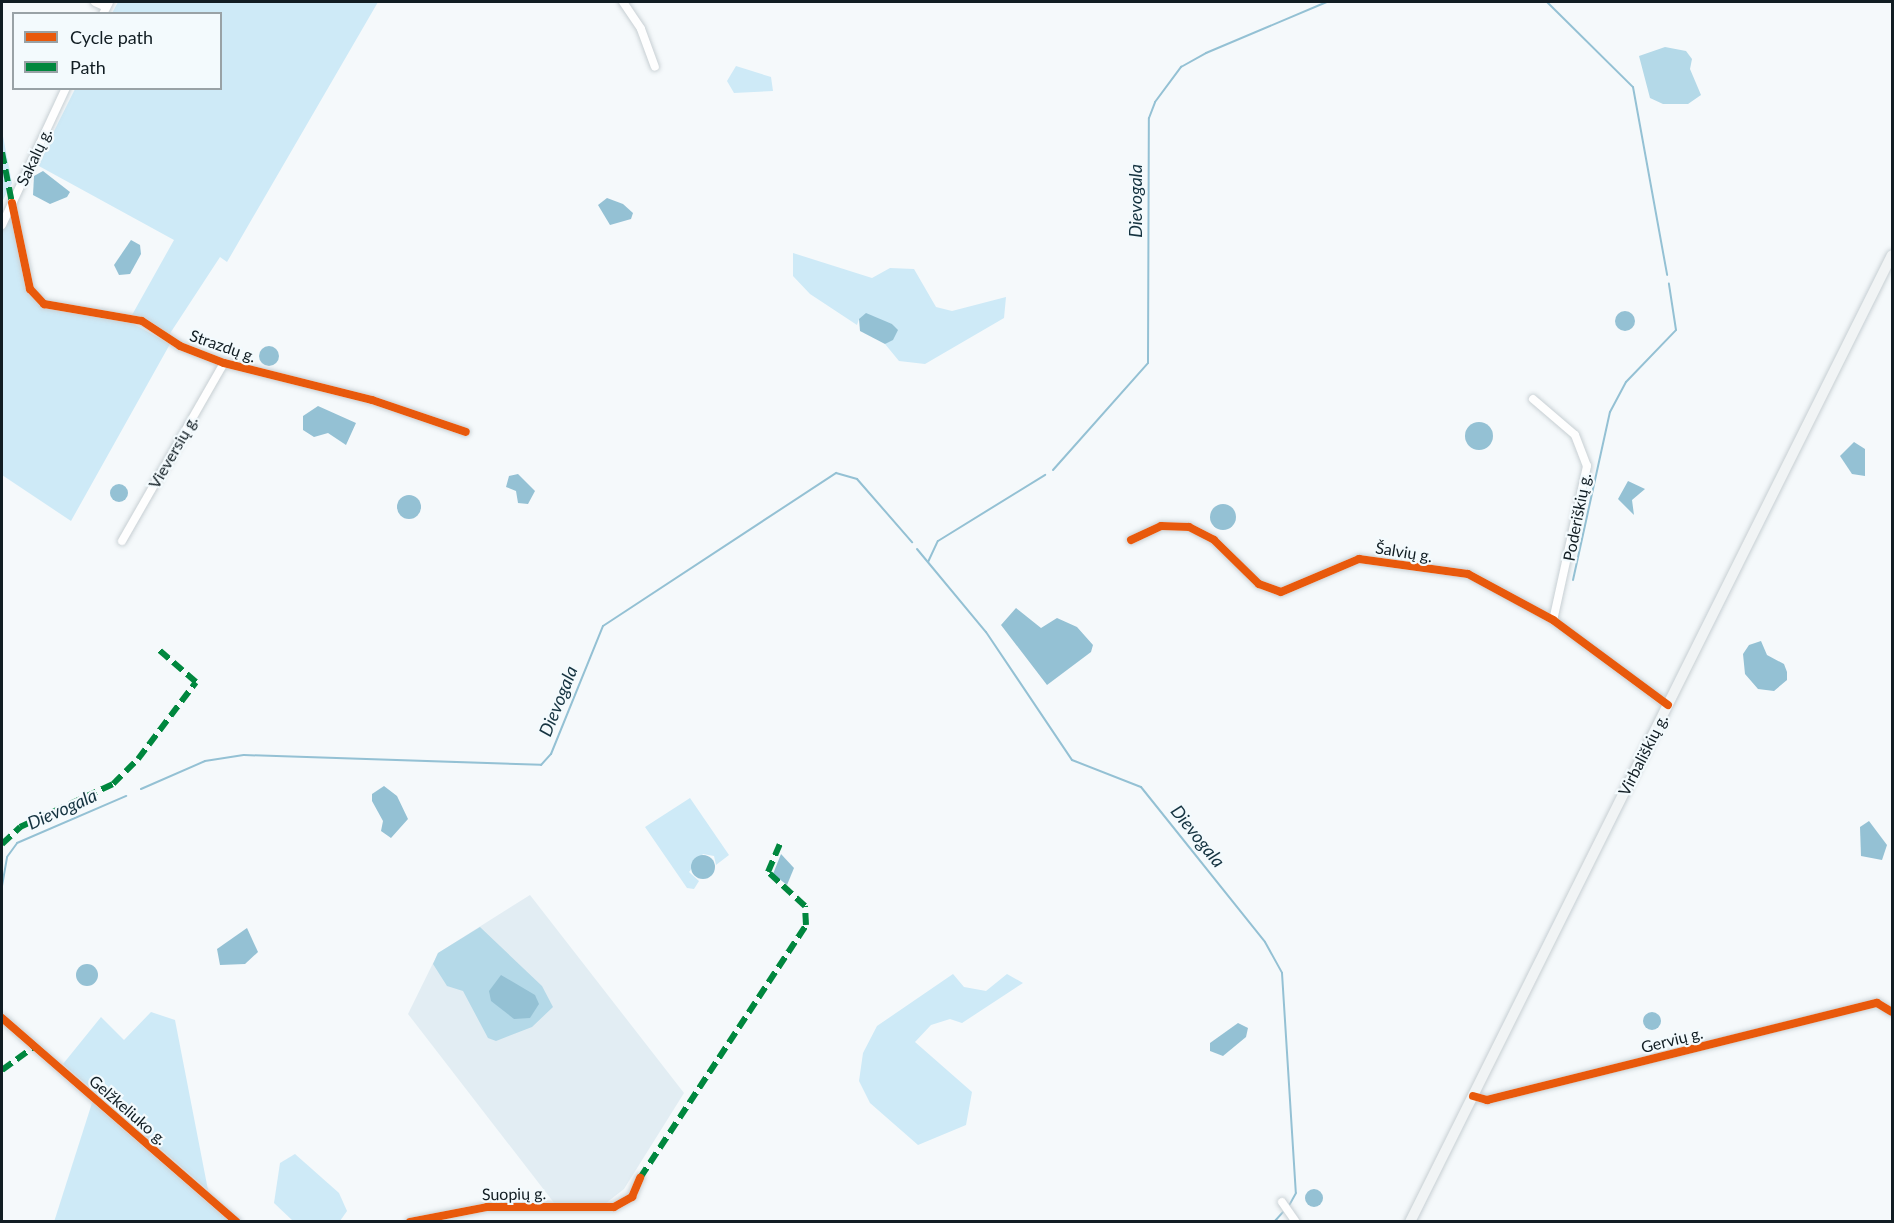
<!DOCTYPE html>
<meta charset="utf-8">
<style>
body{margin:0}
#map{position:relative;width:1894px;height:1223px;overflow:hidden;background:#f5f9fb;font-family:Lato,sans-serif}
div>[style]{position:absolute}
.built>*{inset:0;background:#e2edf3}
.green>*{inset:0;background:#ceeaf7}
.forest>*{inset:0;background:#b4d9e8}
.water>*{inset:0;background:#94c1d4}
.round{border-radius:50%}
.stream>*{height:2px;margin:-1px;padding:0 1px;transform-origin:1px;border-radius:1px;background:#94c1d4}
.roads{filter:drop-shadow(0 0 2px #c7cfd3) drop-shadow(0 0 2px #c7cfd3)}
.minor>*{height:8px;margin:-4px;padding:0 4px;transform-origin:4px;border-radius:4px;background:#fefefe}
.secondary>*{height:10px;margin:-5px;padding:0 5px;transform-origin:5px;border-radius:5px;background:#f1f4f5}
.quiet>*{height:6px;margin-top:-3px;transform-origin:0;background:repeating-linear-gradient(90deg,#00873e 0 12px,transparent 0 18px)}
.cycleway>*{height:8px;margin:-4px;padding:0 4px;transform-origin:4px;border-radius:4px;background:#e8590c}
span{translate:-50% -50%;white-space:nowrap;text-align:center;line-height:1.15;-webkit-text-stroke:4.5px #f3fafd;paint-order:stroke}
.street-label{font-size:16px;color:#111d23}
.water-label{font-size:18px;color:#153340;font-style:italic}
.frame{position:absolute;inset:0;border:3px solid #111d23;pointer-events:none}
.legend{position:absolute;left:12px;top:12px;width:210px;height:78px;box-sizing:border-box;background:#f3fafd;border:2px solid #99a2a6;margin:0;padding:8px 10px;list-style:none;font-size:18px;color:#111d23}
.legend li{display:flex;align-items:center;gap:12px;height:30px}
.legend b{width:30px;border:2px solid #99a2a6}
</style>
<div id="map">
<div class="built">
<div style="clip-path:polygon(530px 895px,684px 1093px,624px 1189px,601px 1207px,558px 1208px,408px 1014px,438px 953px)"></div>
</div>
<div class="green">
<div style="clip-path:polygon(118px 2px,378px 2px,227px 262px,220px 257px,169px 335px,132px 315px,174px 240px,37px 165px,75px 89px,220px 88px,220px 14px,112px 13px)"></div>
<div style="clip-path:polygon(736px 66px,771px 77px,773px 91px,734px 93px,727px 81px)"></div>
<div style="clip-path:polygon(2px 131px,12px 183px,2px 202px)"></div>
<div style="clip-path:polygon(11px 211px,25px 286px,40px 305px,130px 322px,170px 344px,71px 521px,2px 475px,2px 231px)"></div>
<div style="clip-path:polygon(793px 253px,872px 278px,890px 268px,914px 269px,936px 307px,952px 311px,1006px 297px,1004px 318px,925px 364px,899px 361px,885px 344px,897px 331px,892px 324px,859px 319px,857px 325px,810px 294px,793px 276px)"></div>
<div style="clip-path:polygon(690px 798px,729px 855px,716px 865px,714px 856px,703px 854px,689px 872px,699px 881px,694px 889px,687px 888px,645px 827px)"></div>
<div style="clip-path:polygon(953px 974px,964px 987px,986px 991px,1007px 974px,1023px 983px,962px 1023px,950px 1019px,931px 1025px,915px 1042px,972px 1092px,966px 1125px,918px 1145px,870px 1103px,859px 1081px,863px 1053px,877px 1026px)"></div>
<div style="clip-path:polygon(151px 1012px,175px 1020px,208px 1190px,63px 1064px,101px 1017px,124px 1040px)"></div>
<div style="clip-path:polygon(98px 1101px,237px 1222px,54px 1222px,92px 1103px)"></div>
<div style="clip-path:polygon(295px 1154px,339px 1193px,347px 1211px,340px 1221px,293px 1221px,274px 1203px,280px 1163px)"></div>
</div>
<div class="forest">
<div style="clip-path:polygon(1665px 47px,1686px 51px,1692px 59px,1690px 69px,1701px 95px,1688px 104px,1663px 104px,1650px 98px,1639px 56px)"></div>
<div style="clip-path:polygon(480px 927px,542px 986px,553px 1007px,532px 1027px,496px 1041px,488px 1038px,463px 991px,447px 986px,433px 964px,438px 953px)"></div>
</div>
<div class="water">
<div style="clip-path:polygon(43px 171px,70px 192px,67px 197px,50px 204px,33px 195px,34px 176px)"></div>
<div style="clip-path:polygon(607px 198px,623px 204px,633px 213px,631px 219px,610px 225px,598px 205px)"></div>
<div style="clip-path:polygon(131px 240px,140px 245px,141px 254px,130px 274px,119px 275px,114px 265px)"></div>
<div class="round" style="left:1615px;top:311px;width:20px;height:20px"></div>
<div style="clip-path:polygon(866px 313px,892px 324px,898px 330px,893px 340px,885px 344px,860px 331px,859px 319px)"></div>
<div class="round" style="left:259px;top:346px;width:20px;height:20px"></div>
<div style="clip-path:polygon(318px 406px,356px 423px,346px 445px,328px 433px,314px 437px,303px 430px,303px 416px)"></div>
<div class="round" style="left:1465px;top:422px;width:28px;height:28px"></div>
<div style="clip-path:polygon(1854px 442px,1865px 449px,1865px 476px,1852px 474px,1840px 456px)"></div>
<div style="clip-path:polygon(518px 474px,535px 491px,528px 504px,518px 503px,516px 491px,506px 487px,509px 476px)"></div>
<div style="clip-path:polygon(1628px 481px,1645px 489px,1632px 500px,1634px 515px,1618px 499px)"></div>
<div class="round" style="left:110px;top:484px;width:18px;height:18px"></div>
<div class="round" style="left:397px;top:495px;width:24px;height:24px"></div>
<div class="round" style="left:1210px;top:504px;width:26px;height:26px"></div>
<div style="clip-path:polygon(1016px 608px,1041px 628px,1057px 618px,1077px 627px,1093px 645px,1091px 652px,1047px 685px,1001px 625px)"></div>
<div style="clip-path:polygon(1761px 641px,1767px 655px,1784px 664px,1787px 672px,1787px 680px,1774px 691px,1758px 689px,1745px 674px,1743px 654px,1749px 645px)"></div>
<div style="clip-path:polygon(384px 786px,397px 796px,408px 819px,391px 838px,381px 831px,383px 821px,372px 801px,372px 794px)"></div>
<div style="clip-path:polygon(1869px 821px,1887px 845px,1882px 860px,1861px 856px,1860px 827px)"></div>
<div style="clip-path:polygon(781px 854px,794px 868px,787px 885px,773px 874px)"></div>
<div class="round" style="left:691px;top:855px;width:24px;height:24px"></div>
<div style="clip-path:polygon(247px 928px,258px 952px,245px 964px,220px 965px,217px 949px)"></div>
<div class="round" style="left:76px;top:964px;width:22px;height:22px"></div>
<div style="clip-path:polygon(501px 975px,535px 995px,539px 1004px,530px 1018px,514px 1019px,491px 1001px,489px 991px)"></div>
<div class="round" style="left:1643px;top:1012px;width:18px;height:18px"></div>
<div style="clip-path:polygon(1238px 1023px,1248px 1028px,1246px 1037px,1223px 1056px,1210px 1051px,1210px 1043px)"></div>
<div class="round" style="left:1305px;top:1189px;width:18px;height:18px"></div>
</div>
<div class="stream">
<div style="left:1547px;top:2px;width:121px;rotate:44.7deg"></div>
<div style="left:1633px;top:87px;width:191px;rotate:79.7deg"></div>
<div style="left:1053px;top:470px;width:143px;rotate:-48.4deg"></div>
<div style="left:1148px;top:363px;width:245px;rotate:-89.8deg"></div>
<div style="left:1149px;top:118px;width:17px;rotate:-69deg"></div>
<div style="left:1155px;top:102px;width:44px;rotate:-53.4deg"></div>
<div style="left:1181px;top:67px;width:29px;rotate:-29deg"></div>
<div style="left:1206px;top:53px;width:131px;rotate:-22.9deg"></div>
<div style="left:917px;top:549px;width:108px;rotate:50.3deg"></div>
<div style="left:986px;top:632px;width:154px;rotate:56.1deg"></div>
<div style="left:1072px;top:760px;width:74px;rotate:21.4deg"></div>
<div style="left:1141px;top:787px;width:198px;rotate:51.3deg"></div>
<div style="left:1265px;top:942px;width:35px;rotate:61deg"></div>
<div style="left:1282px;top:973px;width:220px;rotate:86.4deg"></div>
<div style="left:1296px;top:1193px;width:13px;rotate:119deg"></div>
<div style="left:928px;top:562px;width:23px;rotate:-65deg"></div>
<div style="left:938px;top:541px;width:126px;rotate:-31.7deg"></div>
<div style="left:1573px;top:580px;width:172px;rotate:-77.6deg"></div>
<div style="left:1610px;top:412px;width:34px;rotate:-62deg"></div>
<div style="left:1626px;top:382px;width:72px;rotate:-46.1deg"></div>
<div style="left:1676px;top:330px;width:47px;rotate:-98.7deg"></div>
<div style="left:141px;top:789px;width:70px;rotate:-23.6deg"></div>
<div style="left:205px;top:761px;width:39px;rotate:-9deg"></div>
<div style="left:244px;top:755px;width:297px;rotate:1.9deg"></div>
<div style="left:541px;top:765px;width:15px;rotate:-48deg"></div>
<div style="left:551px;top:754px;width:138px;rotate:-67.9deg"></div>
<div style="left:603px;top:626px;width:279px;rotate:-33.3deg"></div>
<div style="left:836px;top:473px;width:22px;rotate:16deg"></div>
<div style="left:857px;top:479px;width:84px;rotate:48.9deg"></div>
<div style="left:2px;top:886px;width:29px;rotate:-80deg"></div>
<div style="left:7px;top:857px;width:17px;rotate:-54deg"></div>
<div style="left:17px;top:843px;width:119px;rotate:-23.3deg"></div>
<div style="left:1274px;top:1222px;width:13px;rotate:-48deg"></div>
</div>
<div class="roads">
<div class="minor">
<div style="left:95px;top:2px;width:12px;rotate:24deg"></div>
<div style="left:623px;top:2px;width:32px;rotate:56deg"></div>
<div style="left:641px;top:29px;width:40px;rotate:69.8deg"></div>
<div style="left:103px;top:14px;width:13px;rotate:-63deg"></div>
<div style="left:12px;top:203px;width:88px;rotate:78.2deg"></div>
<div style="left:30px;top:289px;width:21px;rotate:47deg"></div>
<div style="left:44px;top:304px;width:99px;rotate:9.8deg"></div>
<div style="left:142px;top:321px;width:45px;rotate:33.3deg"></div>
<div style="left:180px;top:346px;width:47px;rotate:21.1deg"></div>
<div style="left:224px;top:363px;width:153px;rotate:14deg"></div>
<div style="left:372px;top:400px;width:99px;rotate:18.8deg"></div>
<div style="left:2px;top:225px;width:151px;rotate:-65deg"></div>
<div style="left:1533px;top:399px;width:55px;rotate:40.6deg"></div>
<div style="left:1575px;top:435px;width:33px;rotate:69deg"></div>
<div style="left:1587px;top:466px;width:158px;rotate:102.4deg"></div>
<div style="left:1131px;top:540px;width:33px;rotate:-25deg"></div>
<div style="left:1161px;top:526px;width:28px;rotate:2deg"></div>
<div style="left:1189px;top:527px;width:28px;rotate:27deg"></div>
<div style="left:1214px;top:540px;width:63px;rotate:44.4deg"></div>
<div style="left:1259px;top:584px;width:23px;rotate:20deg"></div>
<div style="left:1281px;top:592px;width:85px;rotate:-22.9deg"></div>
<div style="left:1359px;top:559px;width:110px;rotate:7.8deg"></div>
<div style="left:1468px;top:574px;width:97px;rotate:28.4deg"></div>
<div style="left:1553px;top:620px;width:143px;rotate:36.5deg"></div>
<div style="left:122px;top:541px;width:205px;rotate:-60.2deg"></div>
<div style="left:2px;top:1018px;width:311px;rotate:41deg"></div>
<div style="left:1473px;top:1096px;width:15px;rotate:16deg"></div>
<div style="left:1487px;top:1100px;width:402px;rotate:-14deg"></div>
<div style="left:1877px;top:1003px;width:17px;rotate:31deg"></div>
<div style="left:1282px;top:1202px;width:24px;rotate:55deg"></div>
<div style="left:410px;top:1222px;width:78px;rotate:-11deg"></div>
<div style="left:487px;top:1207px;width:127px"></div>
<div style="left:614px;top:1207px;width:21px;rotate:-29deg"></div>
<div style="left:632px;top:1197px;width:21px;rotate:-67deg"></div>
</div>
<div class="secondary">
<div style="left:1410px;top:1222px;width:1080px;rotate:-63.51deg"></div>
</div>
</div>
<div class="quiet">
<div style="left:2px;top:152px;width:52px;rotate:78.9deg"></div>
<div style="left:2px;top:844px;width:25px;rotate:-43deg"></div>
<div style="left:20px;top:827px;width:102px;rotate:-24.8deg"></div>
<div style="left:113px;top:784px;width:35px;rotate:-45deg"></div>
<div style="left:138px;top:759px;width:96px;rotate:-53deg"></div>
<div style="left:196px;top:682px;width:50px;rotate:-139deg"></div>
<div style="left:2px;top:1070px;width:39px;rotate:-36deg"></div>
<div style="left:640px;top:1178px;width:303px;rotate:-56.7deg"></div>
<div style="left:806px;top:925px;width:19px;rotate:-93deg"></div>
<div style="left:805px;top:906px;width:50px;rotate:-137.4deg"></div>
<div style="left:768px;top:872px;width:30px;rotate:-67deg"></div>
</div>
<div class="cycleway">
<div style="left:12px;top:203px;width:88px;rotate:78.2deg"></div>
<div style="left:30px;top:289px;width:21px;rotate:47deg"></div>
<div style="left:44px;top:304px;width:99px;rotate:9.8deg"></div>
<div style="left:142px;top:321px;width:45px;rotate:33.3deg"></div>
<div style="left:180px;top:346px;width:47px;rotate:21.1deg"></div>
<div style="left:224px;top:363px;width:153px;rotate:14deg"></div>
<div style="left:372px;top:400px;width:99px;rotate:18.8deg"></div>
<div style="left:1131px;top:540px;width:33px;rotate:-25deg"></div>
<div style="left:1161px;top:526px;width:28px;rotate:2deg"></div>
<div style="left:1189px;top:527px;width:28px;rotate:27deg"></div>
<div style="left:1214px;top:540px;width:63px;rotate:44.4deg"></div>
<div style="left:1259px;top:584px;width:23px;rotate:20deg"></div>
<div style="left:1281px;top:592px;width:85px;rotate:-22.9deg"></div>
<div style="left:1359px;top:559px;width:110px;rotate:7.8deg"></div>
<div style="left:1468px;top:574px;width:97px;rotate:28.4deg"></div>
<div style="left:1553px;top:620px;width:143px;rotate:36.5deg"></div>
<div style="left:2px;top:1018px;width:311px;rotate:41deg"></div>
<div style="left:1473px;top:1096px;width:15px;rotate:16deg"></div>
<div style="left:1487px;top:1100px;width:402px;rotate:-14deg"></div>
<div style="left:1877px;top:1003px;width:17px;rotate:31deg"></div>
<div style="left:410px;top:1222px;width:78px;rotate:-11deg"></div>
<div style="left:487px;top:1207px;width:127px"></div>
<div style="left:614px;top:1207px;width:21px;rotate:-29deg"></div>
<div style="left:632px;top:1197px;width:21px;rotate:-67deg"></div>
</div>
<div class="street-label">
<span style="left:34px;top:157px;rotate:-65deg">Sakalų g.</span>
<span style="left:223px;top:346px;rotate:19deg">Strazdų g.</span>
<span style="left:173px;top:452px;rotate:-60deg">Vieversių g.</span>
<span style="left:1577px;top:517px;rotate:-79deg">Poderiškių g.</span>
<span style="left:1404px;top:552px;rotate:9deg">Šalvių g.</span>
<span style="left:1643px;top:755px;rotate:-63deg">Virbališkių g.</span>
<span style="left:1672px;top:1040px;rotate:-14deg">Gervių g.</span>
<span style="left:128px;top:1110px;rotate:41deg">Gelžkeliuko g.</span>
<span style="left:514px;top:1194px;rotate:-1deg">Suopių g.</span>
</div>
<div class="water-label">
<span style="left:1135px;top:201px;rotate:-90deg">Dievogala</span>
<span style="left:558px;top:701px;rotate:-68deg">Dievogala</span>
<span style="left:62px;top:809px;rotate:-24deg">Dievogala</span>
<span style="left:1198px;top:836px;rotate:51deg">Dievogala</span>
</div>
<div class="frame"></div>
<ul class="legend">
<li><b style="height:8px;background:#e8590c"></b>Cycle path</li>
<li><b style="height:8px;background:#00873e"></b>Path</li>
</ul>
</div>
